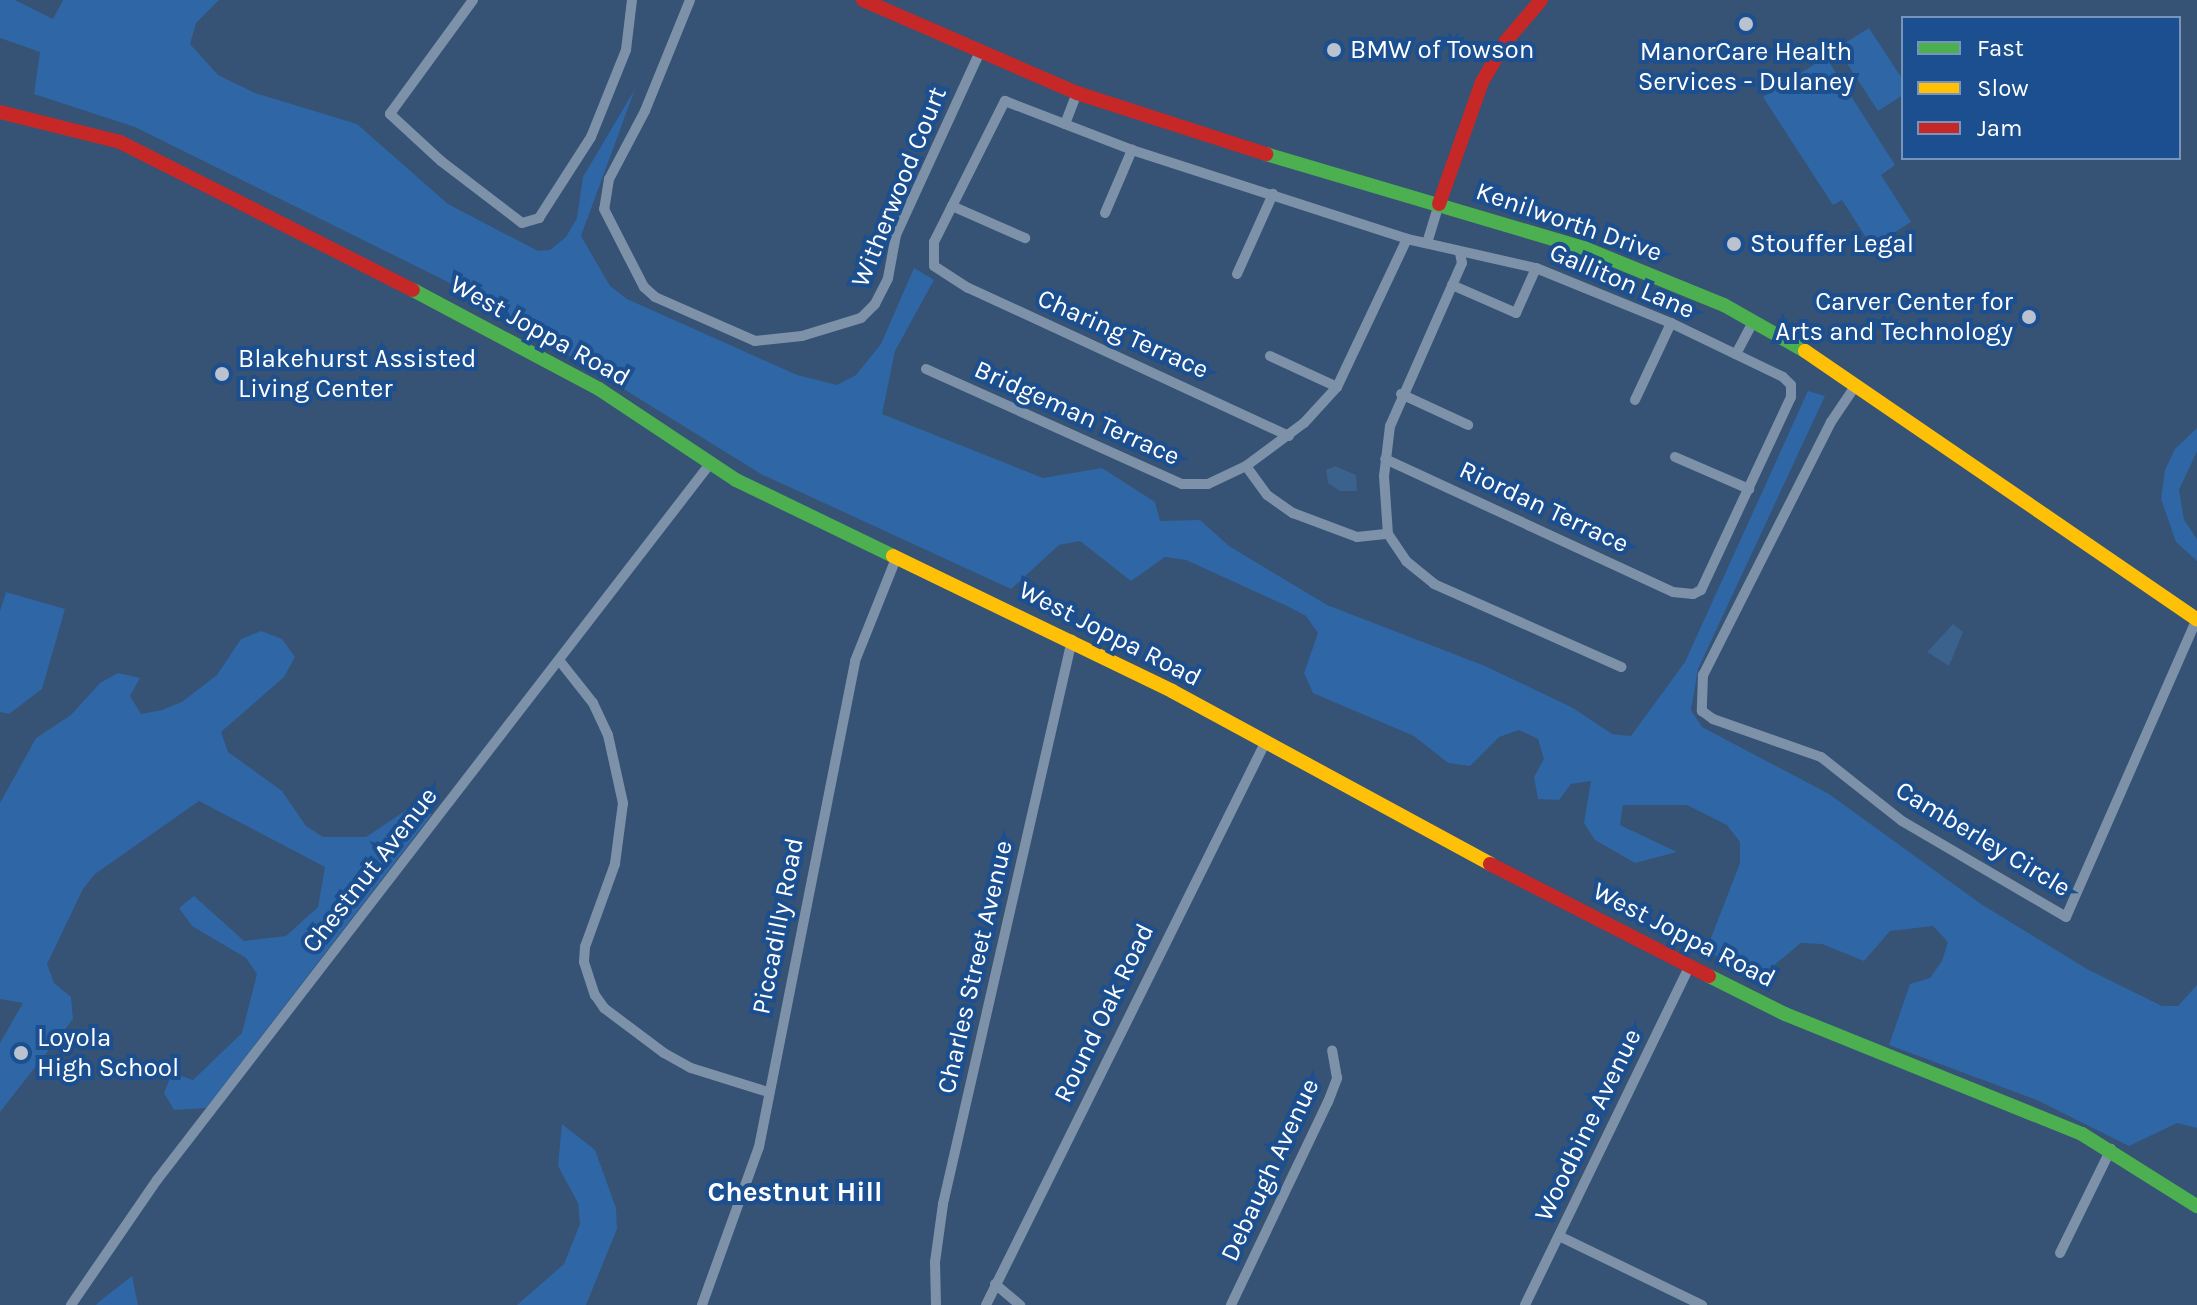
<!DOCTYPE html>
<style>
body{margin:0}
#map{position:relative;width:2197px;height:1305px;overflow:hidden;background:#365274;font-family:Karla,sans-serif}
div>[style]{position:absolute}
.green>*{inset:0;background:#2f66a5}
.water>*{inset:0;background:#3b618d}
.street>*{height:10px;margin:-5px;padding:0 5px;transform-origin:5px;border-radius:5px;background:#7d92a8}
.fast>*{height:14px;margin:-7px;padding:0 7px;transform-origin:7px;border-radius:7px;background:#4caf50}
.slow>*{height:14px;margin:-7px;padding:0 7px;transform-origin:7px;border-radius:7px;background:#ffc107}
.jam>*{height:14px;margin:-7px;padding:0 7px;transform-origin:7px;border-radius:7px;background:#c62828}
.dots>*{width:22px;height:22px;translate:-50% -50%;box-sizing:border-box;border:4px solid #1b4f8f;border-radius:50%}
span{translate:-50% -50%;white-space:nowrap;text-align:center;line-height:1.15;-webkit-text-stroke:8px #1b4f8f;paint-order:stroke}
.poi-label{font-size:26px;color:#fff}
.left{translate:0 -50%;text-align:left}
.right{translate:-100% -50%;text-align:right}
.street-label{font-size:26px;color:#fff}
.neighbourhood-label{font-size:28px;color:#fff;font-weight:700}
.legend{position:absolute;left:1901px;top:16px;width:280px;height:144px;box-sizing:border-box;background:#1b4f8f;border:2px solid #7695bc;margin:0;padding:10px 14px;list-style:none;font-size:24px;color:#fff}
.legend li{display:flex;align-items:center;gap:16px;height:40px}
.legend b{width:40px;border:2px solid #7695bc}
</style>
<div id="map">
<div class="green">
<div style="clip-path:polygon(0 0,15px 0,53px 19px,63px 0,219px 0,196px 23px,190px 44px,218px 75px,255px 93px,357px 124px,448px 204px,538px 251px,550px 250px,566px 237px,577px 218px,583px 177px,635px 89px,581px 236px,610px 286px,627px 299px,797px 375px,837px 385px,856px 375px,881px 344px,914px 268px,934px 280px,895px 351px,882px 414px,1043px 478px,1102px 468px,1155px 502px,1160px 521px,1200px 520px,1229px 546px,1327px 605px,1485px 666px,1573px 708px,1612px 734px,1631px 736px,1685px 662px,1808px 391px,1825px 396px,1698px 669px,1691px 710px,1702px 727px,1829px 794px,1981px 904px,2087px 969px,2162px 1006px,2178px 1006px,2197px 985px,2197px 1128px,2177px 1123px,2129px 1146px,2037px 1100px,1889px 1045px,1910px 984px,1930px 978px,1942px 961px,1948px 942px,1933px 926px,1890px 931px,1864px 961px,1822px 944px,1801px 943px,1761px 976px,1706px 951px,1740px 863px,1740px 842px,1727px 825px,1687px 805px,1623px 805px,1620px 825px,1677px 852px,1635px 863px,1595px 840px,1584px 823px,1591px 781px,1571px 784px,1559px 800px,1538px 799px,1534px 777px,1544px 759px,1538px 739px,1519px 730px,1499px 737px,1470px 766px,1448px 763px,1414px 736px,1313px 693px,1304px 673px,1318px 633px,1306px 616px,1287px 606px,1186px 560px,1165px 557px,1131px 581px,1080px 541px,1059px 545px,1011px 589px,761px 474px,462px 289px,135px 127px,34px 94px,40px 52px,0 38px)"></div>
<div style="clip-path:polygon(1869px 28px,1903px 80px,1903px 95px,1878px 111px,1837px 48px)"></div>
<div style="clip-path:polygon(1826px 57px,1895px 165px,1881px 175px,1911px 222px,1872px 247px,1842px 200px,1833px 205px,1763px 97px)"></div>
<div style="clip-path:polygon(2197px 428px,2197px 451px,2179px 490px,2184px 520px,2197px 539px,2197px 561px,2176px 542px,2161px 499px,2165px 470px,2175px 449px)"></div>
<div style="clip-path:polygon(6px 592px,65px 609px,42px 689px,9px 714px,0 712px,0 611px)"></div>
<div style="clip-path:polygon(261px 631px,282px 639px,295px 657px,284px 677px,221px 732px,228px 752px,282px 791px,306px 826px,323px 837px,366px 837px,405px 811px,432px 814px,206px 1108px,174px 1110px,164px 1093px,172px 1073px,193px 1080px,242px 1033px,257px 974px,246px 958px,192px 926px,179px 908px,194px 896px,244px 941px,286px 936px,318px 907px,325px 867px,199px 801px,95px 874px,83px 889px,47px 964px,54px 983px,71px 997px,73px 1019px,0 1112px,0 1043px,23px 1003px,0 999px,0 803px,36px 738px,71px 715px,100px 683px,118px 673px,140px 678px,130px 696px,141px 714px,162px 710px,182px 702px,217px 675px,241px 639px)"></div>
<div style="clip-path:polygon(562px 1124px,595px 1150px,616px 1208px,617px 1229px,586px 1305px,517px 1305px,564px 1264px,580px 1224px,578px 1203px,558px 1166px)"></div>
<div style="clip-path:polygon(132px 1276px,138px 1305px,96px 1305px,100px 1301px)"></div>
</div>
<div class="water">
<div style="clip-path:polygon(1335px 466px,1356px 475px,1357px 491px,1340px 491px,1328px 483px,1326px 470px)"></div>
<div style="clip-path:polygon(1953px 624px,1963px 632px,1949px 666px,1927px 652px)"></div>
</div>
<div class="street">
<div style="left:473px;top:0;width:141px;rotate:126.1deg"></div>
<div style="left:390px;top:114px;width:69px;rotate:42.7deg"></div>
<div style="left:441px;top:161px;width:102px;rotate:37.4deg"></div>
<div style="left:522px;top:223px;width:18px;rotate:-16deg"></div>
<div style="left:539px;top:218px;width:96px;rotate:-57.3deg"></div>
<div style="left:591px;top:137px;width:94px;rotate:-68.1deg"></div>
<div style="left:626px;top:50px;width:50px;rotate:-83.2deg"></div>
<div style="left:690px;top:0;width:120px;rotate:112.1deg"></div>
<div style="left:645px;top:111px;width:77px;rotate:117.9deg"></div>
<div style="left:609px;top:179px;width:30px;rotate:99deg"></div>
<div style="left:604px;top:209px;width:88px;rotate:62.9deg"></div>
<div style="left:644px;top:287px;width:15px;rotate:42deg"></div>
<div style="left:655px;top:297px;width:109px;rotate:23.7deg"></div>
<div style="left:755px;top:341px;width:47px;rotate:-6.1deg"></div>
<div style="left:802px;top:336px;width:62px;rotate:-17deg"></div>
<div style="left:861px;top:318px;width:20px;rotate:-45deg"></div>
<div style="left:875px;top:304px;width:29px;rotate:-63deg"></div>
<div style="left:888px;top:278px;width:44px;rotate:-79.5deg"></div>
<div style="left:896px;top:235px;width:199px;rotate:-65.4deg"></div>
<div style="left:1065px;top:124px;width:33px;rotate:-69deg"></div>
<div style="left:952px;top:206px;width:80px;rotate:23.7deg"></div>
<div style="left:1105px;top:213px;width:69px;rotate:-66.8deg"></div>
<div style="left:1427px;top:243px;width:41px;rotate:-72.9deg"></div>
<div style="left:1460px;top:253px;width:10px;rotate:79deg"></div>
<div style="left:1462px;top:263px;width:178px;rotate:113.8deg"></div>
<div style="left:1390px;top:426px;width:50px;rotate:96.8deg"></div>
<div style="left:1384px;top:476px;width:58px;rotate:86.1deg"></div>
<div style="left:1388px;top:534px;width:32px;rotate:56deg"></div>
<div style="left:1406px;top:561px;width:36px;rotate:39deg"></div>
<div style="left:1434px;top:584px;width:205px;rotate:23.9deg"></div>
<div style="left:1237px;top:274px;width:88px;rotate:-65.8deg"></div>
<div style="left:1452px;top:285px;width:70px;rotate:23.6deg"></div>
<div style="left:1516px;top:313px;width:49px;rotate:-66deg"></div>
<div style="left:1736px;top:354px;width:38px;rotate:-62deg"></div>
<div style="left:1270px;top:356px;width:74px;rotate:24.8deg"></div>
<div style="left:926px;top:369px;width:281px;rotate:24.2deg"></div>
<div style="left:1182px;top:484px;width:26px"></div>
<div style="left:1208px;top:484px;width:42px;rotate:-25.3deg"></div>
<div style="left:1246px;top:466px;width:36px;rotate:54deg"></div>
<div style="left:1267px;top:495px;width:32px;rotate:35deg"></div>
<div style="left:1293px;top:513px;width:68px;rotate:20.6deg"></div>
<div style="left:1357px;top:537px;width:31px;rotate:-6deg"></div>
<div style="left:1856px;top:385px;width:45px;rotate:124deg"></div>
<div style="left:1831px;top:422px;width:284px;rotate:116.8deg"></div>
<div style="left:1703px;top:675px;width:36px;rotate:92deg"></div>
<div style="left:1702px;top:711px;width:14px;rotate:36deg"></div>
<div style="left:1713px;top:719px;width:114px;rotate:19.4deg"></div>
<div style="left:1821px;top:757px;width:103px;rotate:38.3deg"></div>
<div style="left:1902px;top:821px;width:190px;rotate:30.3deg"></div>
<div style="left:2066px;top:917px;width:326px;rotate:-66.3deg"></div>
<div style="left:1401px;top:394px;width:74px;rotate:24.8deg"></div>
<div style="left:1635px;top:400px;width:85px;rotate:-64.9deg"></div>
<div style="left:1289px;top:436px;width:353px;rotate:-155.2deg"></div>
<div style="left:968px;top:288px;width:40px;rotate:-147.1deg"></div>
<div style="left:934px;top:266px;width:24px;rotate:-90deg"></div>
<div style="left:934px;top:242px;width:158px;rotate:-63.3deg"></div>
<div style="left:1005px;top:101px;width:136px;rotate:21.1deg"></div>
<div style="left:1132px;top:150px;width:289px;rotate:17.9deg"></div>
<div style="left:1407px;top:239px;width:132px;rotate:12.7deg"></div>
<div style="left:1536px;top:268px;width:146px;rotate:22.2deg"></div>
<div style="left:1671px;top:323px;width:124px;rotate:25.7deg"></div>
<div style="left:1783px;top:377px;width:11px;rotate:45deg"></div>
<div style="left:1791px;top:385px;width:12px;rotate:90deg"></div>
<div style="left:1791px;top:397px;width:213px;rotate:115deg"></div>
<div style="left:1701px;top:590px;width:9px;rotate:153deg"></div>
<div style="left:1693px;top:594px;width:20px;rotate:-174deg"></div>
<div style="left:1673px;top:592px;width:317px;rotate:-155.2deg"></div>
<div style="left:1675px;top:457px;width:81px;rotate:23.4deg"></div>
<div style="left:1246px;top:466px;width:72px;rotate:-36.6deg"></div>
<div style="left:1304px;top:423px;width:49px;rotate:-47.5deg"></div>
<div style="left:1337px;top:387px;width:164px;rotate:-64.7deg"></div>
<div style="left:559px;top:660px;width:55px;rotate:51.7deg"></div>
<div style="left:593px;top:703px;width:35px;rotate:65deg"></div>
<div style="left:608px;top:735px;width:70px;rotate:77.6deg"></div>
<div style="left:623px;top:803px;width:62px;rotate:97.5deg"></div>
<div style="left:615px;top:864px;width:88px;rotate:109.9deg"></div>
<div style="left:585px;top:947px;width:15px;rotate:94deg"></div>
<div style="left:584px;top:962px;width:35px;rotate:72deg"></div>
<div style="left:595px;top:995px;width:16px;rotate:55deg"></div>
<div style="left:604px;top:1008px;width:75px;rotate:36.9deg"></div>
<div style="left:664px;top:1053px;width:31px;rotate:29deg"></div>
<div style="left:691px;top:1068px;width:81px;rotate:17.3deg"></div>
<div style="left:1559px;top:1236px;width:159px;rotate:25.8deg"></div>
<div style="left:2060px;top:1253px;width:116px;rotate:-63.9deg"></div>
<div style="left:995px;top:1284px;width:33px;rotate:40deg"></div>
<div style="left:71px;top:1305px;width:152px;rotate:-55.5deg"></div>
<div style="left:157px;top:1180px;width:903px;rotate:-52.33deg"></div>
<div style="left:702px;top:1305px;width:168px;rotate:-70.2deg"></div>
<div style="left:759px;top:1147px;width:495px;rotate:-78.8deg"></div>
<div style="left:855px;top:661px;width:113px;rotate:-68.2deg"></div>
<div style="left:936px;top:1305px;width:43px;rotate:-91.3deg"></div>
<div style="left:935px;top:1262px;width:59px;rotate:-82.1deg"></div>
<div style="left:943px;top:1204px;width:579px;rotate:-77.12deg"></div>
<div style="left:986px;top:1305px;width:627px;rotate:-63.6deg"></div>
<div style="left:1231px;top:1305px;width:225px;rotate:-64.5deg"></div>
<div style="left:1328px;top:1102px;width:26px;rotate:-69deg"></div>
<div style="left:1337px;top:1078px;width:28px;rotate:-100deg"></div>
<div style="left:1525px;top:1305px;width:378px;rotate:-64.1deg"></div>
</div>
<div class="fast">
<div style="left:1266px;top:154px;width:332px;rotate:16.5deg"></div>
<div style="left:1584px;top:248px;width:151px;rotate:22.2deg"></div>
<div style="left:1724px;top:305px;width:93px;rotate:29.6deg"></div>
<div style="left:413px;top:290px;width:211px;rotate:28deg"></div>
<div style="left:599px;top:389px;width:164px;rotate:33.6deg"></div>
<div style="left:736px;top:480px;width:174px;rotate:25.8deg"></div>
<div style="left:1709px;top:976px;width:85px;rotate:26.6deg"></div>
<div style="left:1785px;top:1014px;width:320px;rotate:22deg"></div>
<div style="left:2082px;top:1134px;width:136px;rotate:32.1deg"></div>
</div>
<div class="slow">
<div style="left:1805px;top:351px;width:475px;rotate:34.4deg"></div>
<div style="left:893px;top:556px;width:310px;rotate:25.8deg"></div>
<div style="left:1172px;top:691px;width:362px;rotate:28.5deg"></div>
</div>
<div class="jam">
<div style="left:863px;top:0;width:233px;rotate:23.5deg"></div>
<div style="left:1077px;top:93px;width:199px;rotate:17.9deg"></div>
<div style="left:0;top:112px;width:124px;rotate:14deg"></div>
<div style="left:120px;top:142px;width:328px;rotate:26.8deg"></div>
<div style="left:1439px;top:204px;width:129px;rotate:-70.6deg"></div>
<div style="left:1482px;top:82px;width:48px;rotate:-59.7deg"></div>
<div style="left:1506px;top:41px;width:54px;rotate:-49.5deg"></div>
<div style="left:1490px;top:864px;width:246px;rotate:27.1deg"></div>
</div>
<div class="dots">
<div style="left:1746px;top:24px;background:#b9c2ce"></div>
<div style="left:1334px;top:50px;background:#b9c2ce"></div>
<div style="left:1734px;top:244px;background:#b9c2ce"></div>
<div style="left:2029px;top:317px;background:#b9c2ce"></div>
<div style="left:222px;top:374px;background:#b9c2ce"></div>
<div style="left:21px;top:1053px;background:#b9c2ce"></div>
</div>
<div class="poi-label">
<span class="left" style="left:1350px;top:50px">BMW of Towson</span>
<span style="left:1746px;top:67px">ManorCare Health<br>Services - Dulaney</span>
<span class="left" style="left:1750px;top:244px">Stouffer Legal</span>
<span class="right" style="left:2013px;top:317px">Carver Center for<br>Arts and Technology</span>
<span class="left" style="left:238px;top:374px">Blakehurst Assisted<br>Living Center</span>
<span class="left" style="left:37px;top:1053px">Loyola<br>High School</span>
</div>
<div class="street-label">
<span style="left:899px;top:187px;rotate:-68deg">Witherwood Court</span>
<span style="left:1569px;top:222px;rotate:19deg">Kenilworth Drive</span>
<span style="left:1622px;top:281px;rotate:23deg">Galliton Lane</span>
<span style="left:540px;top:331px;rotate:29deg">West Joppa Road</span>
<span style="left:1123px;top:334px;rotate:24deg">Charing Terrace</span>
<span style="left:1077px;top:413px;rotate:24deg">Bridgeman Terrace</span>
<span style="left:1544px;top:507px;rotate:25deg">Riordan Terrace</span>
<span style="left:1110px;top:634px;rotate:27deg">West Joppa Road</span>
<span style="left:1983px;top:839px;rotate:31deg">Camberley Circle</span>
<span style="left:370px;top:870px;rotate:-52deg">Chestnut Avenue</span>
<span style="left:778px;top:926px;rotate:-79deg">Piccadilly Road</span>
<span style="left:1684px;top:935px;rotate:27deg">West Joppa Road</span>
<span style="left:975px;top:967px;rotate:-77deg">Charles Street Avenue</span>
<span style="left:1104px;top:1013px;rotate:-64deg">Round Oak Road</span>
<span style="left:1588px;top:1125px;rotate:-64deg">Woodbine Avenue</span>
<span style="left:1270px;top:1170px;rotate:-65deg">Debaugh Avenue</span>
</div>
<div class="neighbourhood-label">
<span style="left:795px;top:1192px">Chestnut Hill</span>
</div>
<ul class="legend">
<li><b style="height:10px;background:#4caf50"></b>Fast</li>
<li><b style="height:10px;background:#ffc107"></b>Slow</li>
<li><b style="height:10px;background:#c62828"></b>Jam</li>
</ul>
</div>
